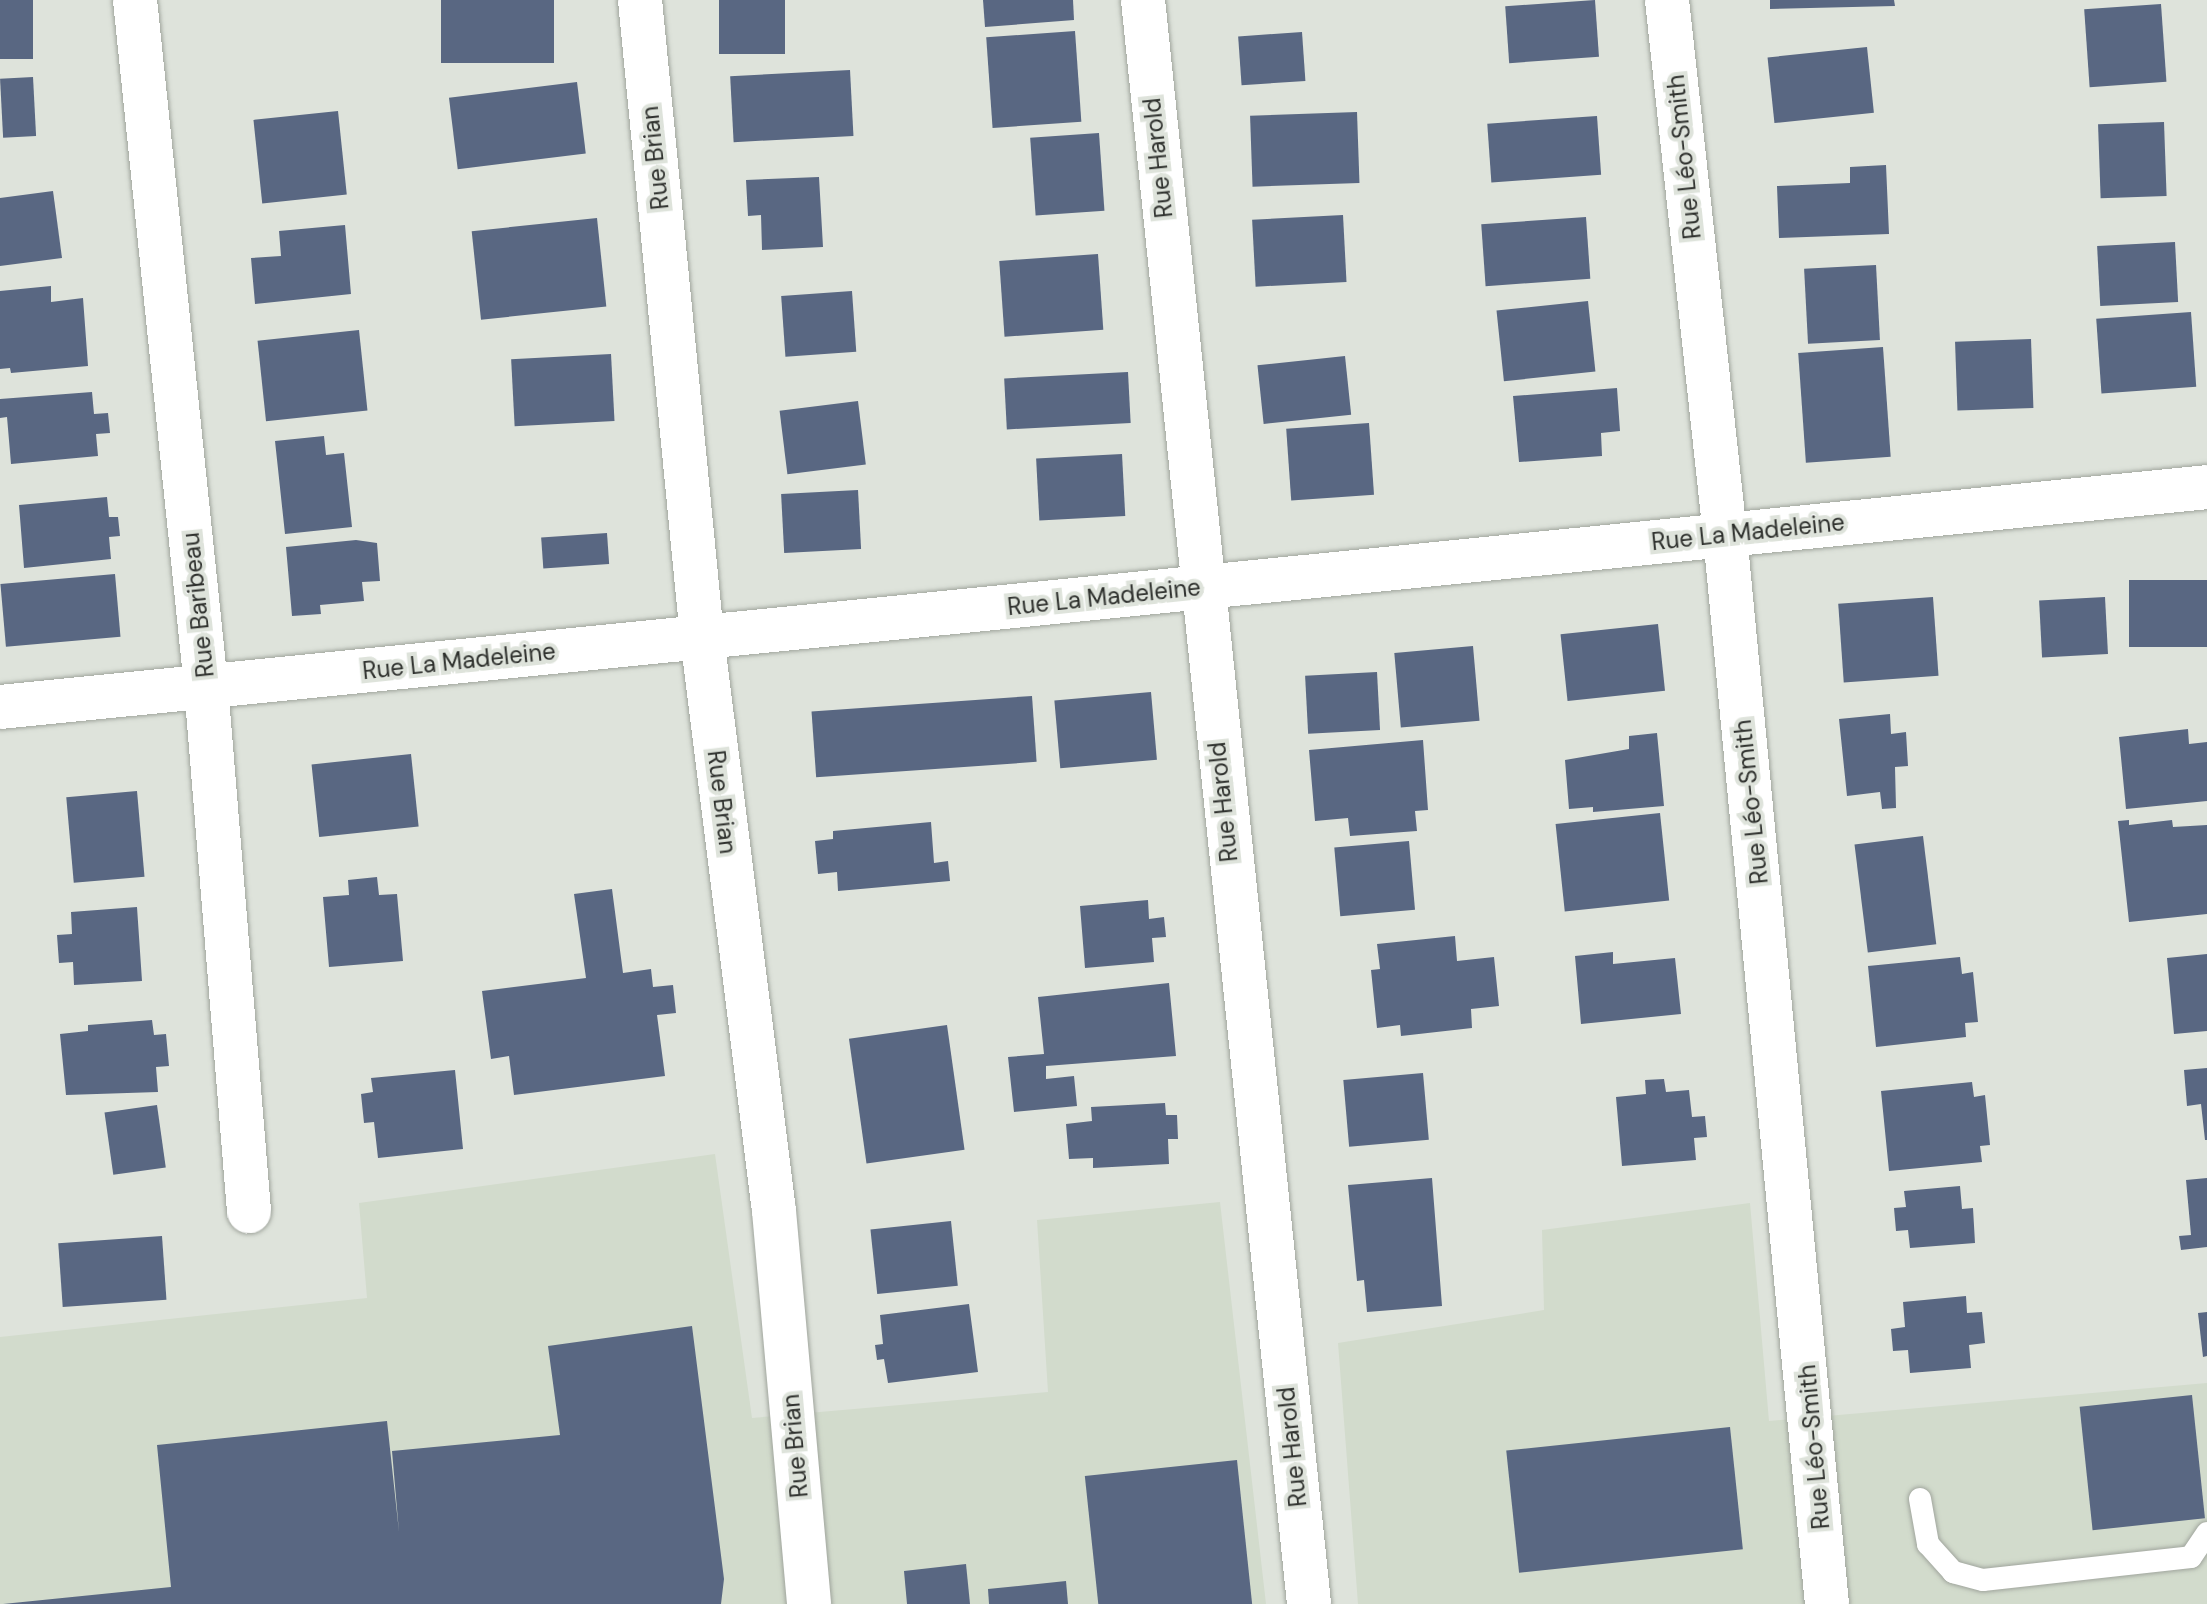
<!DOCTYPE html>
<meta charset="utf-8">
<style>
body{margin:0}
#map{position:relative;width:2207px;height:1604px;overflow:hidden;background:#dee3db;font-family:"DM Sans",sans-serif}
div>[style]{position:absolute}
.built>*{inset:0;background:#d2dbcc}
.building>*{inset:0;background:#596782;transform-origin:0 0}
.roads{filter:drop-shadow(0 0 2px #a0a59d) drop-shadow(0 0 2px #a0a59d)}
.service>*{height:22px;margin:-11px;padding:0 11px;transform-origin:11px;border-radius:11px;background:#fff}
.minor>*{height:44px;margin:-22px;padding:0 22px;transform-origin:22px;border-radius:22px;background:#fff}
span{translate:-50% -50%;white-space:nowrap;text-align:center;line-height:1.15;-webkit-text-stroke:8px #dee3db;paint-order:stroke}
.street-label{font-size:24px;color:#2e302d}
</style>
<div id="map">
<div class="built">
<div style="clip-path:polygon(715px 1154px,752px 1418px,1048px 1392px,1037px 1220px,1220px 1202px,1266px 1604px,0 1604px,0 1337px,367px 1298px,359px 1203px)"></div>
<div style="clip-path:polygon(1750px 1203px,1769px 1421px,2207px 1383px,2207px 1604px,1358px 1604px,1338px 1343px,1544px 1310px,1542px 1230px)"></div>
</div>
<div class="building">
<div style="left:0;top:0;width:33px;height:59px"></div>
<div style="left:441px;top:0;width:113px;height:63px"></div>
<div style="left:719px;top:0;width:66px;height:54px"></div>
<div style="clip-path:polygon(983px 0,1073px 0,1074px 20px,985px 27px)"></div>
<div style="left:1595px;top:0;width:57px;height:90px;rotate:86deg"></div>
<div style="clip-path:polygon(1770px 0,1894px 0,1895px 6px,1770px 9px)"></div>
<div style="left:2161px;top:4px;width:78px;height:77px;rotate:86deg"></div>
<div style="left:1075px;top:31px;width:91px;height:89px;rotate:86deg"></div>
<div style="left:1302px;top:32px;width:49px;height:64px;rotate:86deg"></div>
<div style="left:1867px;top:47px;width:66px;height:100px;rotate:84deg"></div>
<div style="left:850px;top:70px;width:66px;height:120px;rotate:87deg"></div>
<div style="left:33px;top:77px;width:59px;height:33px;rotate:87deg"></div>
<div style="left:577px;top:82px;width:72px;height:129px;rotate:83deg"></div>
<div style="left:338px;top:111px;width:84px;height:85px;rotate:84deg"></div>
<div style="left:1357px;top:112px;width:71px;height:107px;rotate:88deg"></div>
<div style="left:1597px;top:116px;width:59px;height:110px;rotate:86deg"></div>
<div style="left:2164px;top:122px;width:74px;height:66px;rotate:88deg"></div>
<div style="left:1099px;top:133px;width:78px;height:69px;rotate:86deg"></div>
<div style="clip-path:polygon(1886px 165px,1889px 234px,1779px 238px,1777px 186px,1850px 183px,1850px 167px)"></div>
<div style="clip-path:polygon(819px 177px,823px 247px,762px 250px,761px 215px,748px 216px,746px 180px)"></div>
<div style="clip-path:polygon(53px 191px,62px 258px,0 266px,0 198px)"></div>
<div style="left:1343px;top:215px;width:67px;height:91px;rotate:87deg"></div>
<div style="left:1586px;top:217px;width:62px;height:105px;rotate:86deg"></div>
<div style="left:597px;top:218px;width:89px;height:126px;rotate:84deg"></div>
<div style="clip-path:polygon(345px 225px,351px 294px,255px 304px,251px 258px,281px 256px,279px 231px)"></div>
<div style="left:2175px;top:242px;width:60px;height:78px;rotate:87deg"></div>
<div style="left:1098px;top:254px;width:76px;height:99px;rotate:86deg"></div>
<div style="left:1876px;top:265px;width:75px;height:72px;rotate:87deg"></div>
<div style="clip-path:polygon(51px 286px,51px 302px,83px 298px,88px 366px,11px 373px,10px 368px,0 369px,0 291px)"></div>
<div style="left:852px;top:291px;width:61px;height:71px;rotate:86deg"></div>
<div style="left:1588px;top:301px;width:71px;height:92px;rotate:84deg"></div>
<div style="left:2191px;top:312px;width:75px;height:95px;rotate:86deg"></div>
<div style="left:359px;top:330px;width:81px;height:102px;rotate:84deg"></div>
<div style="left:2031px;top:339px;width:69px;height:76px;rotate:88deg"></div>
<div style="left:1883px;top:347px;width:110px;height:85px;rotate:86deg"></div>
<div style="left:611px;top:354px;width:67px;height:100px;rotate:87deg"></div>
<div style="left:1345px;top:356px;width:59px;height:88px;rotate:84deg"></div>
<div style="left:1128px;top:372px;width:51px;height:124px;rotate:87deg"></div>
<div style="clip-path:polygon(1617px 388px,1620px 431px,1601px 433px,1602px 456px,1519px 462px,1513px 396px)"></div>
<div style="clip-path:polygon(92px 392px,94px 414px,108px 413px,110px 433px,96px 434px,98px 456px,11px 464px,7px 417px,0 418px,0 399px)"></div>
<div style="left:858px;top:401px;width:64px;height:79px;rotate:83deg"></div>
<div style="left:1369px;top:423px;width:72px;height:83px;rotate:86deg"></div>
<div style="clip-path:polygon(324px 436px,326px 455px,344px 453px,352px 527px,285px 534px,275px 441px)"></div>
<div style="left:1122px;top:454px;width:62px;height:86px;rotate:87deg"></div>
<div style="left:858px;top:490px;width:59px;height:77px;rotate:87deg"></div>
<div style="clip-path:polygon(107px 497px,109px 517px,118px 517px,120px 536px,109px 537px,111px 559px,24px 568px,19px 505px)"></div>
<div style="left:607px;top:533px;width:31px;height:66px;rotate:86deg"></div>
<div style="clip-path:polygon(356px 540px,377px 543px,380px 581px,362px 582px,364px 601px,320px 605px,321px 614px,292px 616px,286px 547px)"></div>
<div style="left:115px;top:574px;width:63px;height:115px;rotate:85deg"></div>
<div style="left:2207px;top:580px;width:67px;height:78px;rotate:90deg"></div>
<div style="left:1933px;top:597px;width:79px;height:95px;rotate:86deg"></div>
<div style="left:2105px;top:597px;width:57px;height:66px;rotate:87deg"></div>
<div style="left:1658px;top:624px;width:67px;height:98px;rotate:84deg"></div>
<div style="left:1473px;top:646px;width:75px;height:79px;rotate:85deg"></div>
<div style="left:1377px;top:672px;width:58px;height:72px;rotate:87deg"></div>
<div style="left:1151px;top:692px;width:68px;height:97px;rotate:85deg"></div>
<div style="left:1032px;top:696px;width:66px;height:221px;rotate:86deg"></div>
<div style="clip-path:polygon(1890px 714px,1891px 734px,1906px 732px,1908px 766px,1895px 767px,1896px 808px,1882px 809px,1880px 792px,1847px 796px,1839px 719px)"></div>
<div style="clip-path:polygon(2188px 729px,2189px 744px,2207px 742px,2207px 801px,2126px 809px,2119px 737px)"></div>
<div style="clip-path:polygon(1657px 733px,1664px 806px,1593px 812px,1593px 807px,1569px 809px,1565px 760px,1629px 749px,1629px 736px)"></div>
<div style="clip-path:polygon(1423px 740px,1428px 810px,1415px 811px,1417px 831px,1350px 836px,1348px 818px,1315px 821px,1309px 750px)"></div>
<div style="left:411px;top:754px;width:73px;height:100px;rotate:84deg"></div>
<div style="left:137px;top:791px;width:86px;height:71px;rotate:85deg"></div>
<div style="left:1660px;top:813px;width:88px;height:105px;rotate:84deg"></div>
<div style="clip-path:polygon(2129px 820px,2129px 825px,2172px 820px,2173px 827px,2207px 825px,2207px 914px,2129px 922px,2118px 821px)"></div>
<div style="clip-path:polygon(931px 822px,934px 863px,948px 861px,950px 881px,838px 891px,837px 872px,818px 874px,815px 841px,833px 839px,833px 831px)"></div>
<div style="left:1923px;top:836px;width:109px;height:69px;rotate:83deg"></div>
<div style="left:1409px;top:841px;width:69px;height:75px;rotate:85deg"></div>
<div style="clip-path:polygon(377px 877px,379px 895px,397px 894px,403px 961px,329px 967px,323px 897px,349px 895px,348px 880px)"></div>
<div style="clip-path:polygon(612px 889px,623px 973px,651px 969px,653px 987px,673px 985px,676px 1013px,657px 1015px,665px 1076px,514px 1095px,509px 1056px,491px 1059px,482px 991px,586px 978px,574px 894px)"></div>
<div style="clip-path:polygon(1148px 900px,1149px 919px,1164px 917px,1166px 937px,1152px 938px,1154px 962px,1085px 968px,1080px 906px)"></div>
<div style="clip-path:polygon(137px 907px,142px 981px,74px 985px,73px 962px,59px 963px,57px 935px,72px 934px,71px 912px)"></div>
<div style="clip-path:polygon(1455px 936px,1457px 961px,1494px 957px,1499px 1006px,1471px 1009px,1472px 1028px,1401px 1036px,1400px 1025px,1377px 1028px,1371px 970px,1380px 969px,1377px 944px)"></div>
<div style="clip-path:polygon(1613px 952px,1613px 964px,1675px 958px,1681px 1014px,1581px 1024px,1575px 956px)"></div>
<div style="clip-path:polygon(2207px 954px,2207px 1031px,2174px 1034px,2167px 958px)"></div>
<div style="clip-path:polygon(1960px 957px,1962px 974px,1973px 972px,1978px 1022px,1965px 1023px,1966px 1037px,1876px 1047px,1868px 966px)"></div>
<div style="clip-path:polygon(1169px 983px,1176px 1056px,1046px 1066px,1046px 1079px,1074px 1076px,1077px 1106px,1014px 1112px,1008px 1057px,1044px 1054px,1038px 997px)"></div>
<div style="clip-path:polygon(152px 1020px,154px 1035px,166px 1034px,169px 1066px,156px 1067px,158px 1092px,66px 1095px,60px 1034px,88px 1031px,88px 1025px)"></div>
<div style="left:947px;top:1025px;width:126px;height:99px;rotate:82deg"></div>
<div style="clip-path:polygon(2207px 1068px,2207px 1140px,2205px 1140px,2201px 1104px,2187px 1106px,2184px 1070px)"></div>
<div style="clip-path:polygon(455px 1070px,463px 1149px,378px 1158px,374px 1122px,364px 1123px,361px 1094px,373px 1092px,371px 1078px)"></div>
<div style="left:1423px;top:1073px;width:67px;height:80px;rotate:85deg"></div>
<div style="clip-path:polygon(1664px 1079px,1666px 1092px,1689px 1090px,1692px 1117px,1705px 1116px,1707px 1137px,1694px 1138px,1696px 1160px,1622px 1166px,1616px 1097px,1646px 1094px,1645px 1080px)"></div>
<div style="clip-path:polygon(1972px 1082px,1974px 1097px,1985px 1095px,1990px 1145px,1980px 1146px,1982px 1162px,1889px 1171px,1881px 1091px)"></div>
<div style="clip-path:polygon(1165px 1103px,1166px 1115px,1177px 1115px,1178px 1139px,1168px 1139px,1169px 1164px,1093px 1168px,1093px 1158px,1069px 1159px,1066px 1124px,1092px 1121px,1091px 1107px)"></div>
<div style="left:157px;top:1105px;width:63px;height:53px;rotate:82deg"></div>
<div style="clip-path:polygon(1432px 1178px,1442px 1306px,1367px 1312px,1364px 1280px,1357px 1281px,1348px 1185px)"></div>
<div style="clip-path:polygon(2207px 1178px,2207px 1247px,2181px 1250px,2179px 1236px,2191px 1235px,2186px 1180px)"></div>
<div style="clip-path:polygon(1960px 1186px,1962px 1209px,1973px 1208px,1975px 1243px,1910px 1248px,1908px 1230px,1896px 1231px,1894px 1208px,1906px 1207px,1904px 1191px)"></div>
<div style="left:951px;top:1221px;width:65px;height:81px;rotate:84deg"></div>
<div style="left:162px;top:1236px;width:64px;height:104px;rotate:86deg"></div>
<div style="clip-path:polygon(1966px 1296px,1967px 1313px,1982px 1312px,1985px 1343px,1969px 1345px,1971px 1368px,1910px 1373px,1908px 1350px,1893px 1351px,1891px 1329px,1905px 1327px,1903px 1302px)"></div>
<div style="clip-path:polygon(969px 1304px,978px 1372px,888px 1383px,884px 1359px,877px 1360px,875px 1345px,883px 1344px,880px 1315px)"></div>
<div style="clip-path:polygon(2207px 1312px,2207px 1356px,2203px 1357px,2198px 1313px)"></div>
<div style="clip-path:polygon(692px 1326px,724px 1579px,721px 1604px,3px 1604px,171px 1587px,157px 1445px,387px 1421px,399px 1532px,392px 1451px,560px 1435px,548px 1346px)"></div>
<div style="left:2192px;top:1395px;width:124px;height:113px;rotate:84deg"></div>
<div style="left:1730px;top:1427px;width:123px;height:225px;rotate:84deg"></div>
<div style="left:1237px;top:1460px;width:145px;height:153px;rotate:84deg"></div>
<div style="clip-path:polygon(966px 1564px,970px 1604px,907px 1604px,904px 1571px)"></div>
<div style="clip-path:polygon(1066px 1581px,1068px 1604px,989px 1604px,988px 1589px)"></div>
</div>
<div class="roads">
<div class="service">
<div style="left:1920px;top:1499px;width:46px;rotate:79.9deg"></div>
<div style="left:1928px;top:1544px;width:38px;rotate:48deg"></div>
<div style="left:1953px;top:1572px;width:31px;rotate:15deg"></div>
<div style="left:1983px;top:1580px;width:209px;rotate:-6.3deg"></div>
<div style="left:2191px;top:1557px;width:29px;rotate:-56deg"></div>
</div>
<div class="minor">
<div style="left:135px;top:0;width:690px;rotate:84.09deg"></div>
<div style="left:206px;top:686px;width:527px;rotate:85.32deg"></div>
<div style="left:640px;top:0;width:640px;rotate:84.44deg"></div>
<div style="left:702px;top:637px;width:578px;rotate:82.85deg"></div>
<div style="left:774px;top:1211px;width:395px;rotate:84.9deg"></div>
<div style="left:1143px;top:0;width:1613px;rotate:84.09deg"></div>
<div style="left:1667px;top:0;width:538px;rotate:83.81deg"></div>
<div style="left:1725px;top:535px;width:1074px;rotate:84.55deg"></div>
<div style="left:0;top:707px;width:2218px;rotate:-5.69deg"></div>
</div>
</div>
<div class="street-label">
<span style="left:1684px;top:157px;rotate:-96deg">Rue Léo-Smith</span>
<span style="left:655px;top:158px;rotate:-96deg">Rue Brian</span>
<span style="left:1158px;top:158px;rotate:-96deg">Rue Harold</span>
<span style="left:1748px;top:532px;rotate:-6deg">Rue La Madeleine</span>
<span style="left:1104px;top:597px;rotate:-6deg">Rue La Madeleine</span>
<span style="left:198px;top:605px;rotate:-96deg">Rue Baribeau</span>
<span style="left:459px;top:661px;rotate:-6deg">Rue La Madeleine</span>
<span style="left:722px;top:802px;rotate:83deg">Rue Brian</span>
<span style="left:1223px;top:802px;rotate:-96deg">Rue Harold</span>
<span style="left:1751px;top:802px;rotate:-96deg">Rue Léo-Smith</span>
<span style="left:795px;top:1446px;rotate:-95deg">Rue Brian</span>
<span style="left:1292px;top:1447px;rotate:-96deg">Rue Harold</span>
<span style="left:1814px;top:1447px;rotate:-95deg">Rue Léo-Smith</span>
</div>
</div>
